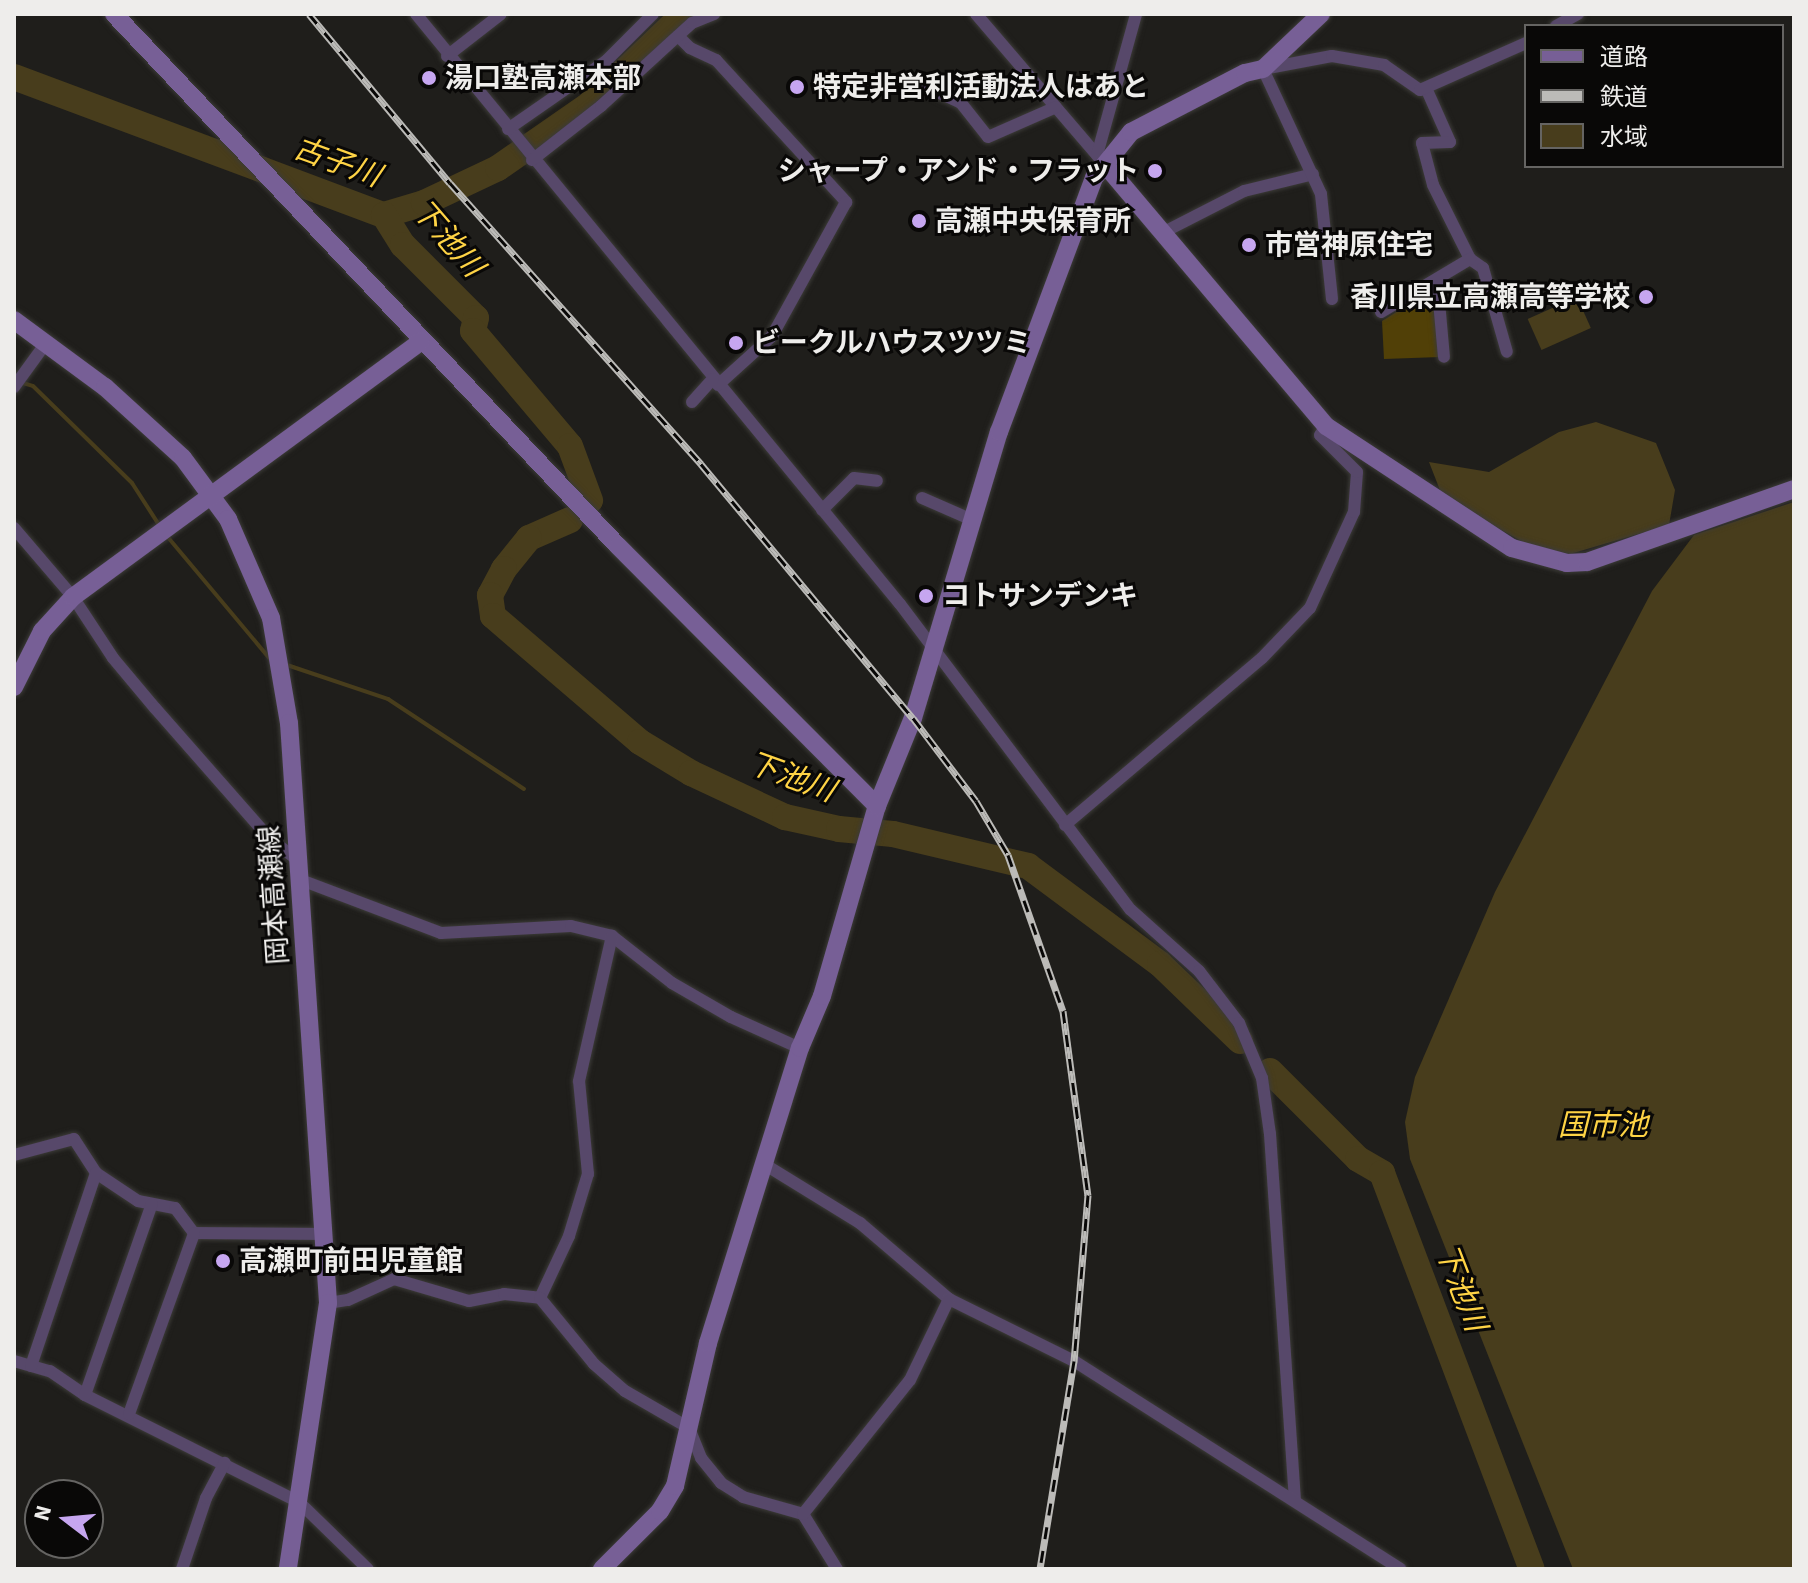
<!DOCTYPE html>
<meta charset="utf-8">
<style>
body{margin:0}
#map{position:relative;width:1808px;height:1583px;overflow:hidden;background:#1f1e1b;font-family:"Source Sans 3","Noto Sans JP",sans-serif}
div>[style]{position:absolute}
.green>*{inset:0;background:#514007}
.water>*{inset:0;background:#483d1c;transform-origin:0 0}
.stream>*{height:4px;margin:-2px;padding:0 2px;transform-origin:2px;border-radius:2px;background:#483d1c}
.river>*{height:26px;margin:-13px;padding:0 13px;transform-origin:13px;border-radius:13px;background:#483d1c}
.roads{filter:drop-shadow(0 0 2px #3c3b38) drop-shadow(0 0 2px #3c3b38)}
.street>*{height:12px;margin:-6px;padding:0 6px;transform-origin:6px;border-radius:6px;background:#57486a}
.secondary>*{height:18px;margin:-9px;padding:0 9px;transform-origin:9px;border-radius:9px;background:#775f96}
.rail>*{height:7px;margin-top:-3.5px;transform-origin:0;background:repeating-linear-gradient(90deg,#090807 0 12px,#bcbbb8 0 24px);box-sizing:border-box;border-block:2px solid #bcbbb8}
.dots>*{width:22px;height:22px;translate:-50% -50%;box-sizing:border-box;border:4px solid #090807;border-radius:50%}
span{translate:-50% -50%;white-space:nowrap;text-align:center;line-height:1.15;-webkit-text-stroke:6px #090807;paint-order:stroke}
.poi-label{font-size:28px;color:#eeedeb;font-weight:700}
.left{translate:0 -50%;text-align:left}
.right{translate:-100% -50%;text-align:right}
.street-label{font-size:28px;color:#eeedeb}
.water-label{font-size:30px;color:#fed345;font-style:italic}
.frame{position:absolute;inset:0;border:16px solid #eeedeb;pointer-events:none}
.legend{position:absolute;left:1524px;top:24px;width:260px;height:144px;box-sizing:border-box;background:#090807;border:2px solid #656462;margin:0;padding:10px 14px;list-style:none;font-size:24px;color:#eeedeb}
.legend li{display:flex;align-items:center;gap:16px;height:40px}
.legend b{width:40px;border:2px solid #656462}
.north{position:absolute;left:24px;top:1479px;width:80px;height:80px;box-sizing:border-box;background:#090807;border:2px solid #656462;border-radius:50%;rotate:286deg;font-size:22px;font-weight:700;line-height:32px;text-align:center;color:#eeedeb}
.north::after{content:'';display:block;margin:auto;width:28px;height:36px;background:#c6a6f0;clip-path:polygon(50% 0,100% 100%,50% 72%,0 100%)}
</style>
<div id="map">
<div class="green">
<div style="clip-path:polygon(1434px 288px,1440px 357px,1384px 359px,1382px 321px)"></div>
</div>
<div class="water">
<div style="left:1577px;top:297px;width:34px;height:54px;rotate:66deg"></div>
<div style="clip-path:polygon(1596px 422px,1656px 443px,1675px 490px,1669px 525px,1570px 554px,1525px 543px,1443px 498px,1429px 462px,1489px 472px,1559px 432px)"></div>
<div style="clip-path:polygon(1794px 502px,1794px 1569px,1573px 1569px,1410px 1159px,1405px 1122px,1415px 1077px,1495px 892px,1652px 591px,1694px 535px)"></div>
</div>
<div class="stream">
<div style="left:23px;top:383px;width:10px;rotate:17deg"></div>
<div style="left:33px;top:386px;width:139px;rotate:44.4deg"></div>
<div style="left:132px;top:483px;width:54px;rotate:57.2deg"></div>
<div style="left:166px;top:535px;width:163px;rotate:50deg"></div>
<div style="left:287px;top:665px;width:107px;rotate:18.6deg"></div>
<div style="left:388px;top:699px;width:163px;rotate:33.5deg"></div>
</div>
<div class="river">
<div style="left:14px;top:77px;width:395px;rotate:20.5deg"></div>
<div style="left:384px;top:215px;width:42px;rotate:-16.7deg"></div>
<div style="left:424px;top:203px;width:82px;rotate:-25.3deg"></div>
<div style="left:498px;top:168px;width:112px;rotate:-34.8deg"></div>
<div style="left:590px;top:104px;width:130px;rotate:-43.8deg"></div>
<div style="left:384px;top:215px;width:36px;rotate:58deg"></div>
<div style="left:403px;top:245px;width:103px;rotate:45deg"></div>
<div style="left:476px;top:318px;width:13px;rotate:103deg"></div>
<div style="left:473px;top:331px;width:150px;rotate:49.9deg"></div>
<div style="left:570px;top:446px;width:58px;rotate:69.7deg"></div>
<div style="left:570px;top:520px;width:45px;rotate:156.3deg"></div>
<div style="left:529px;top:538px;width:40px;rotate:129deg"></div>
<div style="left:504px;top:569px;width:30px;rotate:118deg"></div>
<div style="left:490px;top:595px;width:21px;rotate:82deg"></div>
<div style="left:493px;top:616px;width:194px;rotate:40.6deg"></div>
<div style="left:640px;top:742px;width:60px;rotate:31.3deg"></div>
<div style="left:691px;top:773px;width:104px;rotate:25.1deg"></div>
<div style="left:785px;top:817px;width:55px;rotate:12.5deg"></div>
<div style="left:839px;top:829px;width:54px;rotate:5.3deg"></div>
<div style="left:893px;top:834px;width:139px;rotate:13.3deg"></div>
<div style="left:1028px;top:866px;width:164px;rotate:36.6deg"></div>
<div style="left:1160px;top:964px;width:111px;rotate:43.9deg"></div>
<div style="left:1270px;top:1071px;width:124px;rotate:45deg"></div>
<div style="left:1358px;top:1159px;width:28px;rotate:30deg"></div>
<div style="left:1382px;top:1173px;width:423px;rotate:69.3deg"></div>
</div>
<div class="roads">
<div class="street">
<div style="left:416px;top:14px;width:763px;rotate:50.64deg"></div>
<div style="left:900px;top:604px;width:383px;rotate:53deg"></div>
<div style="left:1131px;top:910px;width:91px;rotate:41.9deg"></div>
<div style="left:1199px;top:971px;width:66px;rotate:52.4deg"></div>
<div style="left:1239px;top:1023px;width:60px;rotate:67.3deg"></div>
<div style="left:1262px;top:1078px;width:57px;rotate:81.9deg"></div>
<div style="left:1270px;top:1134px;width:366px;rotate:86.1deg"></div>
<div style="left:976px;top:14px;width:203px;rotate:49.4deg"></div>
<div style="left:1556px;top:26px;width:25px;rotate:-29deg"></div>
<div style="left:678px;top:36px;width:17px;rotate:45deg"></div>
<div style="left:690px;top:48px;width:29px;rotate:25deg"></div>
<div style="left:716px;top:60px;width:193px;rotate:47.5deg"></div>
<div style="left:846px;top:202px;width:153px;rotate:118.9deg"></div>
<div style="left:772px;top:336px;width:73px;rotate:137.8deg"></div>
<div style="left:447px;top:56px;width:68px;rotate:-37.9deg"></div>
<div style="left:927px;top:87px;width:38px;rotate:25deg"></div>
<div style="left:961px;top:103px;width:43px;rotate:51.5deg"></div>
<div style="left:988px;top:137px;width:74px;rotate:-23.8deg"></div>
<div style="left:1426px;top:88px;width:59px;rotate:66deg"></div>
<div style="left:1450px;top:142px;width:28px;rotate:178deg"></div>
<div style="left:1422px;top:143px;width:43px;rotate:75.3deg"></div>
<div style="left:1433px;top:185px;width:83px;rotate:63.4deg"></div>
<div style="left:1470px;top:259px;width:16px;rotate:35deg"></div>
<div style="left:1483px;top:268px;width:87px;rotate:74.1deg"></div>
<div style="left:508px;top:129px;width:119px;rotate:-34.8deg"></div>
<div style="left:606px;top:61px;width:66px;rotate:-45deg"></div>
<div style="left:1097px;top:155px;width:146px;rotate:-74.5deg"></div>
<div style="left:532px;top:160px;width:88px;rotate:-38deg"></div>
<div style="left:601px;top:106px;width:123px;rotate:-42.4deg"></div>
<div style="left:692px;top:23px;width:24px;rotate:-22deg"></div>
<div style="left:1164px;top:232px;width:90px;rotate:-27.1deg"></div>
<div style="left:1244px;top:191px;width:71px;rotate:-13.8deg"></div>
<div style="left:1437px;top:279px;width:78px;rotate:84.9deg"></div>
<div style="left:1332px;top:299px;width:106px;rotate:-96deg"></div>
<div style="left:1321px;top:194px;width:138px;rotate:-114.9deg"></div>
<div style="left:1263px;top:69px;width:70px;rotate:-10.7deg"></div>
<div style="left:1332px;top:56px;width:53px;rotate:9.8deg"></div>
<div style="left:1384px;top:65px;width:44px;rotate:34.8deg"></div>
<div style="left:1420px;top:90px;width:116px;rotate:-23.9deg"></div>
<div style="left:1381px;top:312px;width:104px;rotate:-30.8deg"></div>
<div style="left:14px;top:387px;width:54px;rotate:-54deg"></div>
<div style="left:692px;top:402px;width:31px;rotate:-48deg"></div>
<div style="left:922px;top:498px;width:55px;rotate:23.7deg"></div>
<div style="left:822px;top:510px;width:45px;rotate:-45deg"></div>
<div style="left:854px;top:478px;width:23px;rotate:7deg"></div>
<div style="left:14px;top:528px;width:91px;rotate:49.5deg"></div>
<div style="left:73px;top:597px;width:73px;rotate:56.7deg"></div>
<div style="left:113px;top:658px;width:65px;rotate:50deg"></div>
<div style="left:155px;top:708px;width:174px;rotate:48.7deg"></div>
<div style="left:270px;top:839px;width:38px;rotate:37deg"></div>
<div style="left:1065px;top:825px;width:258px;rotate:-40.3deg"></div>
<div style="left:1262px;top:658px;width:69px;rotate:-46.2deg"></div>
<div style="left:1310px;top:608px;width:106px;rotate:-65.4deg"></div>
<div style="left:1354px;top:512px;width:40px;rotate:-85.7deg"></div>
<div style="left:1357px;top:472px;width:52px;rotate:-135deg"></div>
<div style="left:1320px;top:435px;width:11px;rotate:-56deg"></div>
<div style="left:301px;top:880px;width:150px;rotate:20.7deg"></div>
<div style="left:441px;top:933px;width:130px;rotate:-3.1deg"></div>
<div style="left:571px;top:926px;width:42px;rotate:13.7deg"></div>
<div style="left:612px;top:936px;width:76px;rotate:38.1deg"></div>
<div style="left:672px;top:983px;width:68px;rotate:30deg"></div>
<div style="left:731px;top:1017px;width:76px;rotate:24.2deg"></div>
<div style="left:14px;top:1155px;width:62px;rotate:-14.9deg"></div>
<div style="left:74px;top:1139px;width:40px;rotate:57.1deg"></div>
<div style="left:96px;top:1173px;width:50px;rotate:33.7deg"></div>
<div style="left:138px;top:1201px;width:38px;rotate:11deg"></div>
<div style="left:175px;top:1208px;width:31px;rotate:53deg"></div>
<div style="left:194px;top:1233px;width:132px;rotate:0.4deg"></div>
<div style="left:764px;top:1164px;width:113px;rotate:31.6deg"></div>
<div style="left:860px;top:1223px;width:117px;rotate:40.5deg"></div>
<div style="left:949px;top:1299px;width:140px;rotate:26.4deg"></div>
<div style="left:1074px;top:1361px;width:387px;rotate:32.5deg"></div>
<div style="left:540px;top:1298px;width:68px;rotate:-64.9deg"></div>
<div style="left:569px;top:1236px;width:65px;rotate:-73deg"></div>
<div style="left:588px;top:1174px;width:93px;rotate:-95.5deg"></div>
<div style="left:579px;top:1081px;width:149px;rotate:-77.2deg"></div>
<div style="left:328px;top:1303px;width:20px;rotate:-9deg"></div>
<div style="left:348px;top:1300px;width:51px;rotate:-24.5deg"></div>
<div style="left:394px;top:1279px;width:78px;rotate:16.3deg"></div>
<div style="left:469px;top:1301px;width:36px;rotate:-11deg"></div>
<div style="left:504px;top:1294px;width:36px;rotate:6deg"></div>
<div style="left:540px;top:1298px;width:85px;rotate:50.7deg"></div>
<div style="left:594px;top:1364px;width:41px;rotate:41.1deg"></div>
<div style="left:625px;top:1391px;width:74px;rotate:30deg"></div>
<div style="left:689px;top:1428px;width:32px;rotate:68deg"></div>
<div style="left:701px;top:1458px;width:32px;rotate:51deg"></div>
<div style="left:721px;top:1483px;width:26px;rotate:32deg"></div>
<div style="left:743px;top:1497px;width:62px;rotate:15.8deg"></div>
<div style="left:803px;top:1514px;width:65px;rotate:58.3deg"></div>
<div style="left:14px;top:1361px;width:37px;rotate:16deg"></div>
<div style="left:50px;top:1371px;width:42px;rotate:34.4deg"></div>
<div style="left:85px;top:1395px;width:239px;rotate:26.6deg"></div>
<div style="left:299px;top:1502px;width:96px;rotate:44.2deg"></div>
<div style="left:31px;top:1366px;width:204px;rotate:-71.4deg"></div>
<div style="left:85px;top:1395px;width:202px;rotate:-70.7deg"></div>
<div style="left:129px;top:1414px;width:192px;rotate:-70.2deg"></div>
<div style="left:803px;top:1514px;width:171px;rotate:-51.4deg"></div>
<div style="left:910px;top:1380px;width:90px;rotate:-64.3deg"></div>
<div style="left:182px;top:1569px;width:75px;rotate:-71.3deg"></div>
<div style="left:206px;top:1498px;width:40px;rotate:-62deg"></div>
</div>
<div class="secondary">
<div style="left:114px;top:14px;width:733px;rotate:46.55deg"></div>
<div style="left:618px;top:546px;width:367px;rotate:45.1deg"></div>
<div style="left:1108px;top:168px;width:338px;rotate:49.8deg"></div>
<div style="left:1326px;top:426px;width:222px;rotate:33.3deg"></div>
<div style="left:1512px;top:548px;width:57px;rotate:15.3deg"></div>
<div style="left:1567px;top:563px;width:20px;rotate:-3deg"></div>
<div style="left:1587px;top:562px;width:219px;rotate:-19.4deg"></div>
<div style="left:14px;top:320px;width:113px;rotate:36.4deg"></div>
<div style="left:105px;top:387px;width:105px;rotate:42.3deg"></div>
<div style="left:183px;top:458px;width:76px;rotate:53.6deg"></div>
<div style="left:228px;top:519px;width:108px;rotate:66.5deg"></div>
<div style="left:271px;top:618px;width:107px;rotate:80.3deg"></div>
<div style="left:289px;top:723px;width:581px;rotate:86.15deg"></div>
<div style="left:328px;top:1303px;width:269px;rotate:98.6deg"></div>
<div style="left:14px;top:687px;width:63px;rotate:-63.4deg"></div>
<div style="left:42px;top:631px;width:46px;rotate:-47.6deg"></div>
<div style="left:73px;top:597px;width:432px;rotate:-36.3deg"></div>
<div style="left:602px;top:1569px;width:82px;rotate:-45deg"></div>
<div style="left:660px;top:1511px;width:29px;rotate:-59deg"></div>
<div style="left:675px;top:1486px;width:147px;rotate:-77deg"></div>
<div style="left:708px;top:1343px;width:309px;rotate:-72.7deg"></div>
<div style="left:800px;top:1048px;width:56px;rotate:-67.1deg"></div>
<div style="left:822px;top:996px;width:198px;rotate:-73.9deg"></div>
<div style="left:877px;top:806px;width:95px;rotate:-67.8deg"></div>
<div style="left:913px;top:718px;width:299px;rotate:-73.3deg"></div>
<div style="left:999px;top:432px;width:271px;rotate:-69.5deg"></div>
<div style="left:1094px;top:178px;width:59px;rotate:-51.2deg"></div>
<div style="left:1131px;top:132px;width:128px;rotate:-27.4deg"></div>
<div style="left:1245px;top:73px;width:18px;rotate:-13deg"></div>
<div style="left:1263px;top:69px;width:80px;rotate:-43.5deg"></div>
</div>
</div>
<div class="rail">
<div style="left:309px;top:14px;width:220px;rotate:50.2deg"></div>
<div style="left:450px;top:183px;width:377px;rotate:48.2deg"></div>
<div style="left:701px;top:464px;width:331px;rotate:50.2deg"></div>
<div style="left:913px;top:718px;width:104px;rotate:52.8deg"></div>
<div style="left:976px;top:801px;width:63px;rotate:59.3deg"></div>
<div style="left:1008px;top:855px;width:165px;rotate:70.6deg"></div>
<div style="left:1063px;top:1011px;width:186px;rotate:82.3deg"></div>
<div style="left:1088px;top:1195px;width:167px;rotate:94.8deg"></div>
<div style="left:1074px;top:1361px;width:211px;rotate:99.3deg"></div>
</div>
<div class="dots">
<div style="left:429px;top:78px;background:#c6a6f0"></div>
<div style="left:797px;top:87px;background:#c6a6f0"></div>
<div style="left:1155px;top:171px;background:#c6a6f0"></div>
<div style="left:919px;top:221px;background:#c6a6f0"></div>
<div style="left:1249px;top:245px;background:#c6a6f0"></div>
<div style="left:1646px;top:297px;background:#c6a6f0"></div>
<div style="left:736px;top:343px;background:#c6a6f0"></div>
<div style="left:926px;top:596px;background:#c6a6f0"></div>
<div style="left:223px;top:1261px;background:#c6a6f0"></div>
</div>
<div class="poi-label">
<span class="left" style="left:445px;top:78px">湯口塾高瀬本部</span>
<span class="left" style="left:813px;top:87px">特定非営利活動法人はあと</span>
<span class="right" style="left:1139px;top:171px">シャープ・アンド・フラット</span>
<span class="left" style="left:935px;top:221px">高瀬中央保育所</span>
<span class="left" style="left:1265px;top:245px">市営神原住宅</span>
<span class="right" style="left:1630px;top:297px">香川県立高瀬高等学校</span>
<span class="left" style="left:752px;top:343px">ビークルハウスツツミ</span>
<span class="left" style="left:942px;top:596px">コトサンデンキ</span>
<span class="left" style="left:239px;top:1261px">高瀬町前田児童館</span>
</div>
<div class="street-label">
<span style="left:274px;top:895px;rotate:-94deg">岡本高瀬線</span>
</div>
<div class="water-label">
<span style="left:337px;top:163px;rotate:20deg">古子川</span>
<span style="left:447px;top:239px;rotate:49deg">下池川</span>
<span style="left:791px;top:778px;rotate:20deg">下池川</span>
<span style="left:1603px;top:1126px">国市池</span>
<span style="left:1460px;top:1288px;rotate:69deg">下池川</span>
</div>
<div class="frame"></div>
<ul class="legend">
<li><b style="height:10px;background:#775f96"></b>道路</li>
<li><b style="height:10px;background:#bcbbb8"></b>鉄道</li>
<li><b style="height:22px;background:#483d1c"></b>水域</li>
</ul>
<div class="north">N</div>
</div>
